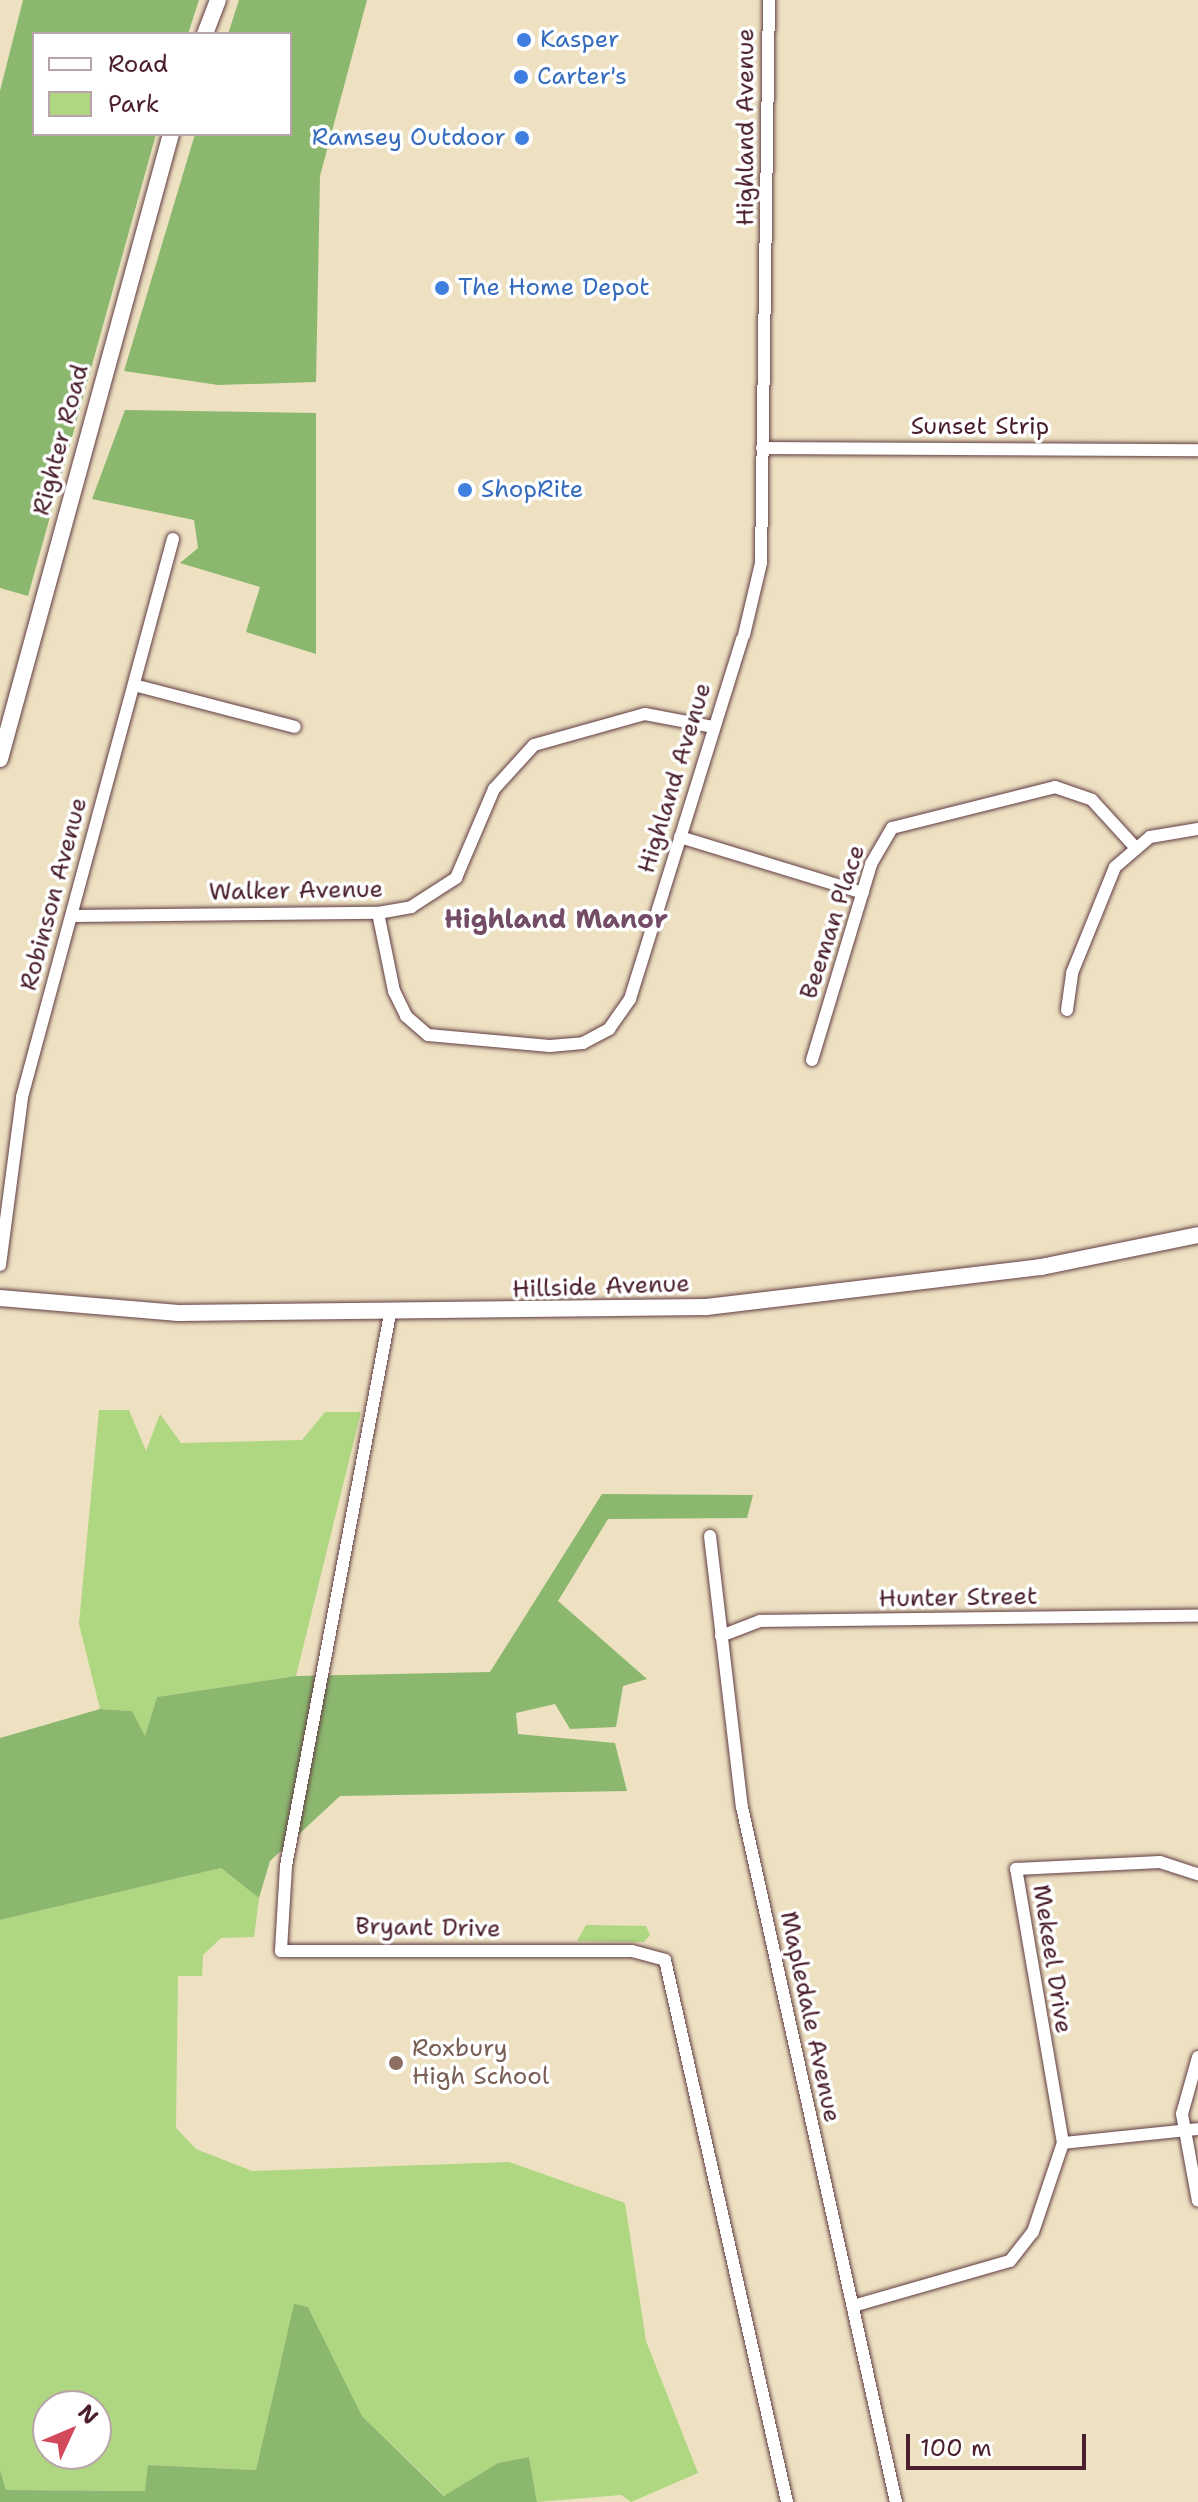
<!DOCTYPE html>
<style>
body{margin:0}
#map{position:relative;width:1198px;height:2502px;overflow:hidden;background:#ede1c2;font-family:"Shantell Sans",sans-serif}
div>[style]{position:absolute}
.green>*{inset:0;background:#afd681}
.forest>*{inset:0;background:#8bb76f}
.roads{filter:drop-shadow(0 0 2px #623c42) drop-shadow(0 0 2px #623c42)}
.street>*{height:12px;margin:-6px;padding:0 6px;transform-origin:6px;border-radius:6px;background:#fff}
.secondary>*{height:16px;margin:-8px;padding:0 8px;transform-origin:8px;border-radius:8px;background:#fff}
.dots>*{width:22px;height:22px;translate:-50% -50%;box-sizing:border-box;border:4px solid #fff;border-radius:50%}
span{translate:-50% -50%;white-space:nowrap;text-align:center;line-height:1.15;-webkit-text-stroke:7px #fff;paint-order:stroke}
.shop-label{font-size:24px;color:#366cbe}
.left{translate:0 -50%;text-align:left}
.right{translate:-100% -50%;text-align:right}
.street-label{font-size:24px;color:#4a1f2b}
.education-label{font-size:24px;color:#785e54}
.neighbourhood-label{font-size:26px;color:#734c65;font-weight:700}
.legend{position:absolute;left:32px;top:32px;width:260px;height:104px;box-sizing:border-box;background:#fff;border:2px solid #b7a5aa;margin:0;padding:10px 14px;list-style:none;font-size:24px;color:#4a1f2b}
.legend li{display:flex;align-items:center;gap:16px;height:40px}
.legend b{width:40px;border:2px solid #b7a5aa}
.north{position:absolute;left:32px;top:2390px;width:80px;height:80px;box-sizing:border-box;background:#fff;border:2px solid #b7a5aa;border-radius:50%;rotate:46deg;font-size:22px;font-weight:700;line-height:32px;text-align:center;color:#4a1f2b}
.north::after{content:'';display:block;margin:auto;width:28px;height:36px;background:#d1495b;clip-path:polygon(50% 0,100% 100%,50% 72%,0 100%)}
.scale{position:absolute;left:906px;top:2434px;width:180px;height:36px;box-sizing:border-box;border:4px solid #4a1f2b;border-top:0;padding-left:10px;font-size:24px;line-height:28px;white-space:nowrap;color:#4a1f2b;-webkit-text-stroke:6px #fff;paint-order:stroke}
</style>
<div id="map">
<div class="green">
<div style="clip-path:polygon(99px 1410px,129px 1410px,146px 1451px,160px 1414px,181px 1443px,302px 1440px,325px 1412px,361px 1412px,296px 1676px,157px 1697px,145px 1737px,132px 1711px,100px 1709px,79px 1624px)"></div>
<div style="clip-path:polygon(evenodd,221px 1868px,259px 1898px,254px 1937px,221px 1938px,203px 1955px,202px 1976px,178px 1976px,176px 2128px,196px 2149px,252px 2171px,509px 2162px,625px 2203px,646px 2341px,698px 2473px,631px 2502px,621px 2495px,537px 2502px,529px 2457px,498px 2463px,445px 2496px,362px 2416px,308px 2307px,294px 2305px,256px 2470px,149px 2465px,146px 2491px,6px 2490px,0 2470px,0 1920px,221px 1868px,48px 2406px,96px 2406px,96px 2454px,48px 2454px,48px 2406px)"></div>
<div style="clip-path:polygon(586px 1925px,646px 1926px,650px 1935px,644px 1942px,577px 1941px)"></div>
</div>
<div class="forest">
<div style="clip-path:polygon(23px 0,199px 0,188px 34px,34px 34px,34px 134px,156px 134px,28px 596px,0 588px,0 91px)"></div>
<div style="clip-path:polygon(239px 0,367px 0,320px 176px,316px 382px,218px 385px,124px 371px,195px 134px,290px 134px,290px 34px,228px 34px)"></div>
<div style="clip-path:polygon(125px 410px,316px 413px,316px 654px,246px 632px,260px 587px,180px 563px,198px 548px,194px 520px,92px 499px)"></div>
<div style="clip-path:polygon(602px 1494px,753px 1495px,747px 1518px,608px 1519px,558px 1601px,647px 1679px,623px 1686px,616px 1727px,570px 1729px,555px 1704px,516px 1713px,518px 1734px,615px 1743px,627px 1791px,340px 1796px,270px 1861px,259px 1898px,221px 1868px,0 1920px,0 1738px,100px 1709px,132px 1711px,145px 1736px,157px 1697px,296px 1676px,490px 1672px)"></div>
<div style="clip-path:polygon(294px 2304px,308px 2307px,362px 2416px,444px 2496px,498px 2463px,529px 2457px,537px 2502px,0 2502px,0 2470px,6px 2490px,145px 2491px,148px 2465px,256px 2470px)"></div>
</div>
<div class="roads">
<div class="street">
<div style="left:762px;top:448px;width:436px;rotate:0.3deg"></div>
<div style="left:744px;top:635px;width:74px;rotate:-76.7deg"></div>
<div style="left:761px;top:563px;width:563px;rotate:-89.19deg"></div>
<div style="left:134px;top:685px;width:166px;rotate:14.6deg"></div>
<div style="left:680px;top:837px;width:191px;rotate:17deg"></div>
<div style="left:378px;top:913px;width:80px;rotate:78.4deg"></div>
<div style="left:394px;top:991px;width:28px;rotate:64deg"></div>
<div style="left:406px;top:1016px;width:29px;rotate:41deg"></div>
<div style="left:428px;top:1035px;width:122px;rotate:5.2deg"></div>
<div style="left:550px;top:1046px;width:33px;rotate:-5deg"></div>
<div style="left:583px;top:1043px;width:30px;rotate:-28deg"></div>
<div style="left:609px;top:1029px;width:37px;rotate:-55deg"></div>
<div style="left:630px;top:999px;width:377px;rotate:-72.7deg"></div>
<div style="left:72px;top:916px;width:306px;rotate:-0.6deg"></div>
<div style="left:378px;top:913px;width:34px;rotate:-10deg"></div>
<div style="left:411px;top:907px;width:54px;rotate:-32.8deg"></div>
<div style="left:456px;top:878px;width:97px;rotate:-66.9deg"></div>
<div style="left:494px;top:789px;width:59px;rotate:-47.7deg"></div>
<div style="left:534px;top:745px;width:115px;rotate:-15.6deg"></div>
<div style="left:645px;top:714px;width:69px;rotate:10.8deg"></div>
<div style="left:1067px;top:1010px;width:37px;rotate:-82deg"></div>
<div style="left:1072px;top:973px;width:114px;rotate:-67.9deg"></div>
<div style="left:1115px;top:867px;width:46px;rotate:-40.6deg"></div>
<div style="left:1150px;top:837px;width:49px;rotate:-9.5deg"></div>
<div style="left:812px;top:1060px;width:205px;rotate:-73.2deg"></div>
<div style="left:871px;top:864px;width:42px;rotate:-59.7deg"></div>
<div style="left:892px;top:828px;width:168px;rotate:-14.1deg"></div>
<div style="left:1055px;top:787px;width:39px;rotate:19deg"></div>
<div style="left:1092px;top:800px;width:62px;rotate:47.6deg"></div>
<div style="left:0;top:1265px;width:169px;rotate:-82.5deg"></div>
<div style="left:22px;top:1097px;width:578px;rotate:-74.86deg"></div>
<div style="left:390px;top:1314px;width:562px;rotate:100.67deg"></div>
<div style="left:286px;top:1866px;width:85px;rotate:93.4deg"></div>
<div style="left:281px;top:1951px;width:351px"></div>
<div style="left:632px;top:1951px;width:34px;rotate:15deg"></div>
<div style="left:665px;top:1960px;width:556px;rotate:77.31deg"></div>
<div style="left:710px;top:1536px;width:273px;rotate:83.3deg"></div>
<div style="left:742px;top:1807px;width:712px;rotate:77.51deg"></div>
<div style="left:721px;top:1636px;width:42px;rotate:-21deg"></div>
<div style="left:760px;top:1621px;width:438px;rotate:-0.7deg"></div>
<div style="left:1198px;top:2057px;width:59px;rotate:105.7deg"></div>
<div style="left:1182px;top:2114px;width:88px;rotate:79.6deg"></div>
<div style="left:1063px;top:2143px;width:278px;rotate:-99.7deg"></div>
<div style="left:1016px;top:1869px;width:144px;rotate:-2.8deg"></div>
<div style="left:1160px;top:1862px;width:40px;rotate:18deg"></div>
<div style="left:853px;top:2306px;width:163px;rotate:-16deg"></div>
<div style="left:1010px;top:2261px;width:37px;rotate:-52deg"></div>
<div style="left:1033px;top:2232px;width:94px;rotate:-71.4deg"></div>
<div style="left:1063px;top:2143px;width:136px;rotate:-5.9deg"></div>
</div>
<div class="secondary">
<div style="left:205px;top:34px;width:36px;rotate:-69deg"></div>
<div style="left:0;top:759px;width:648px;rotate:-74.7deg"></div>
<div style="left:0;top:1298px;width:179px;rotate:4.8deg"></div>
<div style="left:178px;top:1313px;width:528px;rotate:-0.65deg"></div>
<div style="left:706px;top:1307px;width:337px;rotate:-6.8deg"></div>
<div style="left:1041px;top:1267px;width:160px;rotate:-11.5deg"></div>
</div>
</div>
<div class="dots">
<div style="left:524px;top:40px;background:#3f7fe0"></div>
<div style="left:521px;top:77px;background:#3f7fe0"></div>
<div style="left:522px;top:138px;background:#3f7fe0"></div>
<div style="left:442px;top:288px;background:#3f7fe0"></div>
<div style="left:465px;top:490px;background:#3f7fe0"></div>
<div style="left:396px;top:2063px;background:#8d6e63"></div>
</div>
<div class="shop-label">
<span class="left" style="left:540px;top:40px">Kasper</span>
<span class="left" style="left:537px;top:77px">Carter's</span>
<span class="right" style="left:506px;top:138px">Ramsey Outdoor</span>
<span class="left" style="left:458px;top:288px">The Home Depot</span>
<span class="left" style="left:481px;top:490px">ShopRite</span>
</div>
<div class="street-label">
<span style="left:746px;top:127px;rotate:-90deg">Highland Avenue</span>
<span style="left:980px;top:427px">Sunset Strip</span>
<span style="left:61px;top:440px;rotate:-75deg">Righter Road</span>
<span style="left:675px;top:778px;rotate:-73deg">Highland Avenue</span>
<span style="left:296px;top:891px;rotate:-1deg">Walker Avenue</span>
<span style="left:54px;top:894px;rotate:-75deg">Robinson Avenue</span>
<span style="left:833px;top:922px;rotate:-72deg">Beeman Place</span>
<span style="left:601px;top:1287px;rotate:-2deg">Hillside Avenue</span>
<span style="left:958px;top:1598px;rotate:-1deg">Hunter Street</span>
<span style="left:428px;top:1928px;rotate:1deg">Bryant Drive</span>
<span style="left:1052px;top:1959px;rotate:81deg">Mekeel Drive</span>
<span style="left:810px;top:2017px;rotate:78deg">Mapledale Avenue</span>
</div>
<div class="education-label">
<span class="left" style="left:412px;top:2063px">Roxbury<br>High School</span>
</div>
<div class="neighbourhood-label">
<span style="left:556px;top:919px">Highland Manor</span>
</div>
<ul class="legend">
<li><b style="height:10px;background:#fff"></b>Road</li>
<li><b style="height:22px;background:#afd681"></b>Park</li>
</ul>
<div class="north">N</div>
<div class="scale">100 m</div>
</div>
